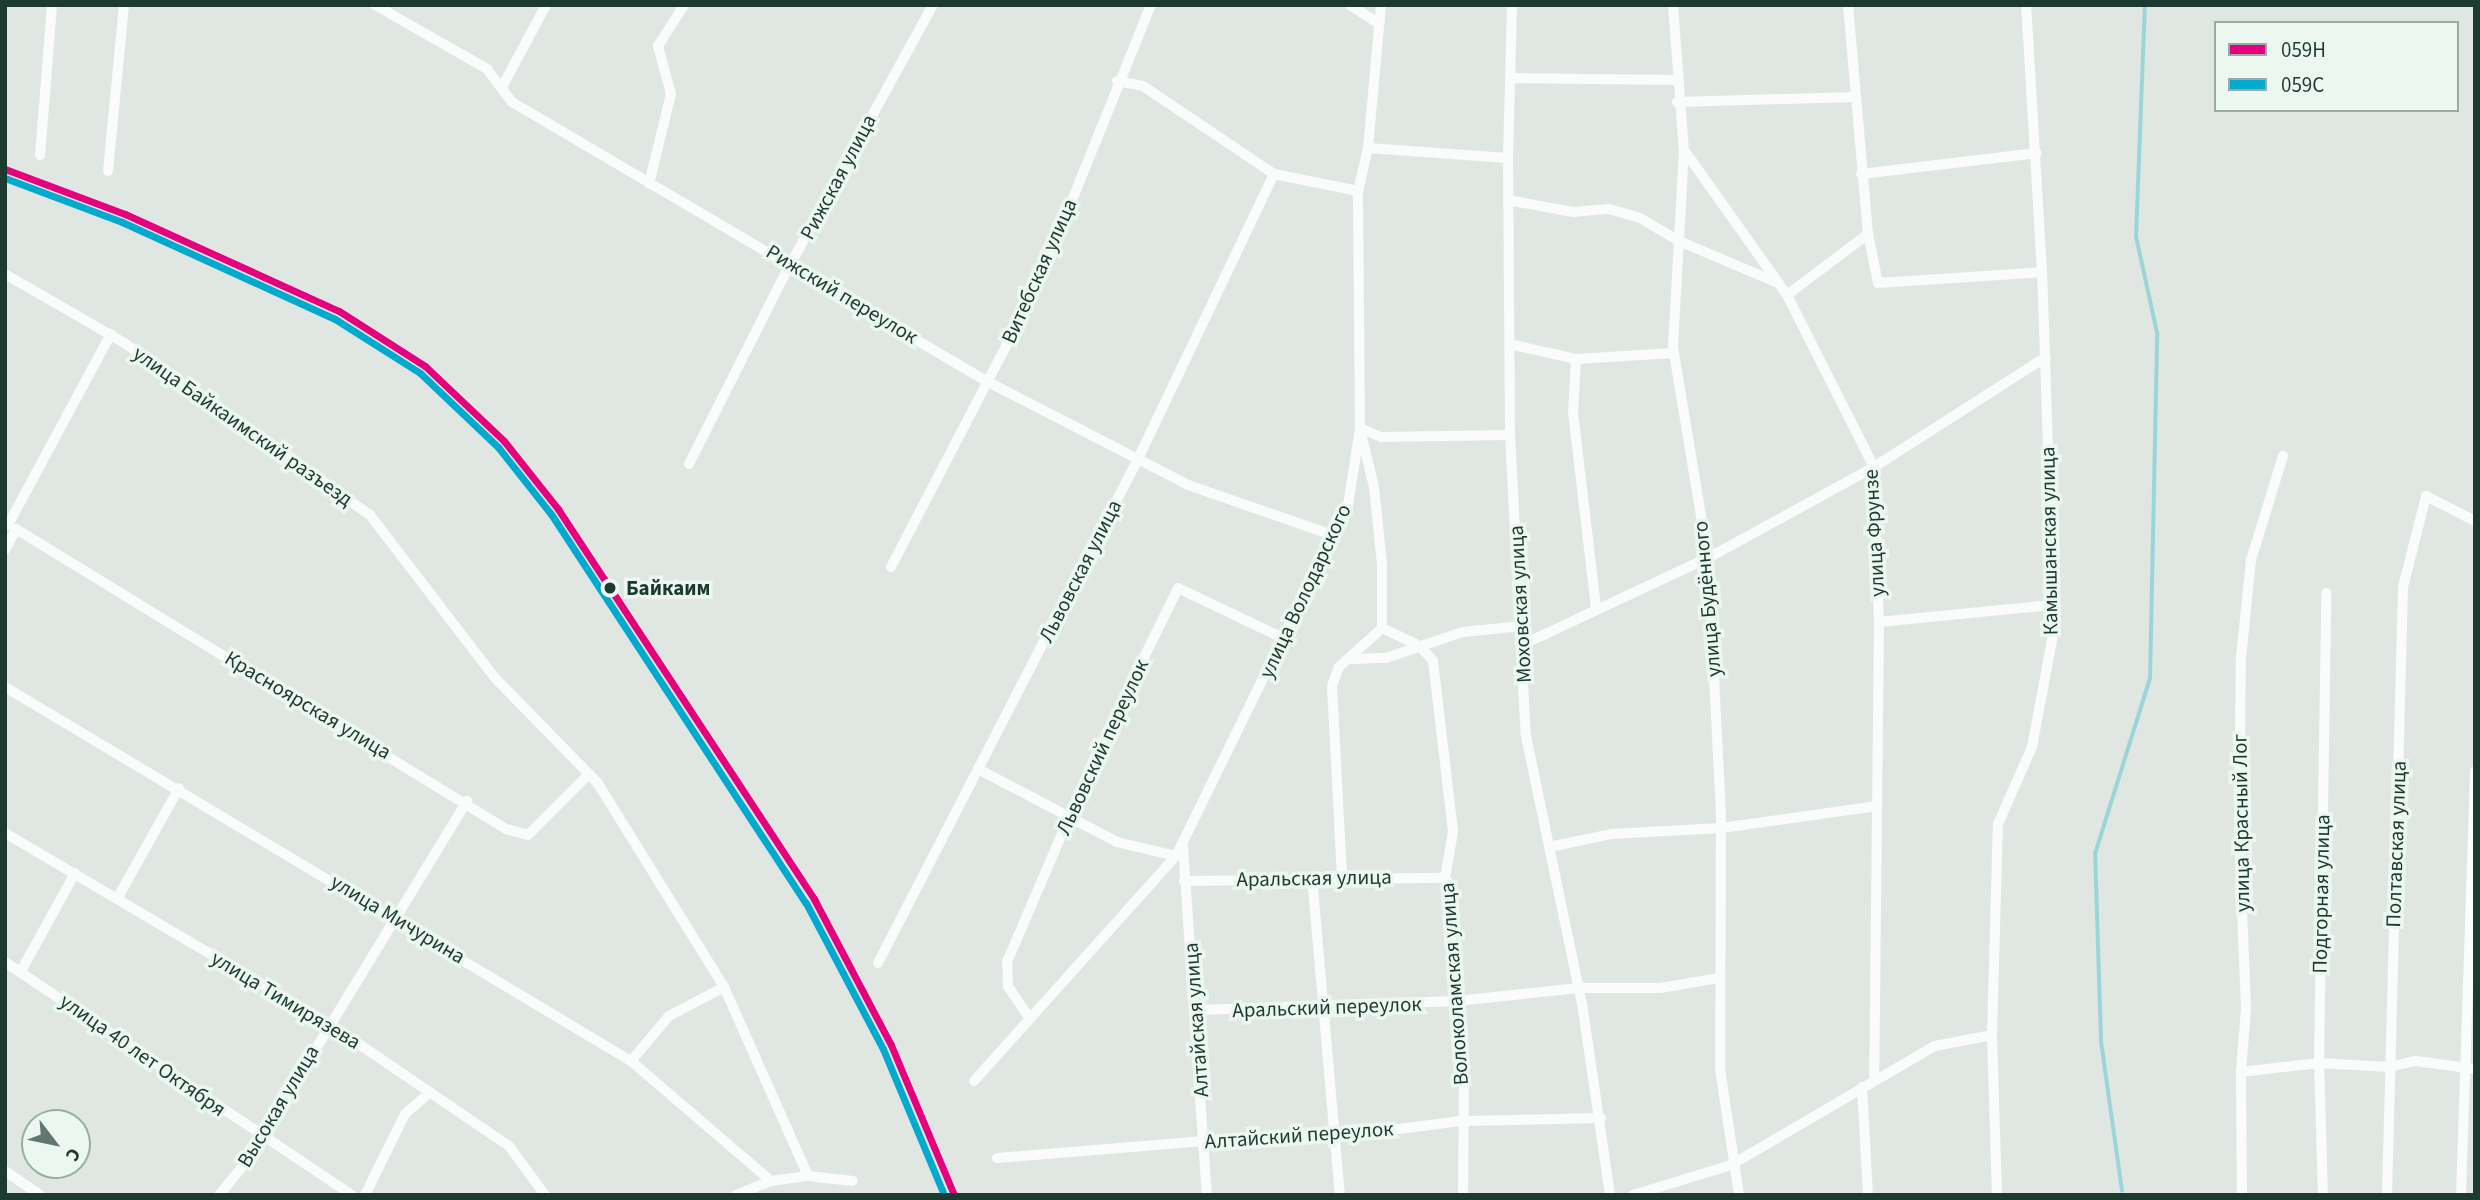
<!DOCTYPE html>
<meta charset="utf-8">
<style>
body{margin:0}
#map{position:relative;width:2480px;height:1200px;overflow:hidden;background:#e0e7e3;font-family:"Source Sans 3",sans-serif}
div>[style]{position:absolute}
.stream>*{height:3.5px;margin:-1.75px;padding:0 1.75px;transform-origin:1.75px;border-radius:1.75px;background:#9cd5d9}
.street>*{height:10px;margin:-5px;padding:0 5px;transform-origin:5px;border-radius:5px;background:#fafbfb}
.rail-1>*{height:7px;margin:-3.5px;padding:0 3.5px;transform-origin:3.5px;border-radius:3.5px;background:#e5007d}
.rail-2>*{height:7px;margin:-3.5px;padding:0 3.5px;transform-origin:3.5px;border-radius:3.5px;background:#00a9ce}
.dots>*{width:19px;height:19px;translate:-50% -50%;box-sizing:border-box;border:4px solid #edf7f1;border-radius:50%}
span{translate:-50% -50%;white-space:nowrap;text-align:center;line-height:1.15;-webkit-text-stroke:7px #edf7f1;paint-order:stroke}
.street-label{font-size:21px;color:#1d3a31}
.stop-label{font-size:21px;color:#1d3a31;font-weight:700}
.left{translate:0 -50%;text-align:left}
.frame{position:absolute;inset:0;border:7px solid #1d3a31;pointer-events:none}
.legend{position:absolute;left:2214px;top:21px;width:245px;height:91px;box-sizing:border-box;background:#edf7f1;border:2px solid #9aaba4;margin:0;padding:9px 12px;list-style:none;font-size:21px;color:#1d3a31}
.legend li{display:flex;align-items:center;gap:14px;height:35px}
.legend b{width:35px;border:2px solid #9aaba4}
.north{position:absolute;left:21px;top:1109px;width:70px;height:70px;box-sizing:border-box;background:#edf7f1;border:2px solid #9aaba4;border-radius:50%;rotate:122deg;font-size:19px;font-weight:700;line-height:28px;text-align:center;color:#1d3a31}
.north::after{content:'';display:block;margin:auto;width:24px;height:32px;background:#61776f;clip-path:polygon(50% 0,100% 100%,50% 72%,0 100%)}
</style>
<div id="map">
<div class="stream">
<div style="left:2122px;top:1191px;width:151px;rotate:-98deg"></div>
<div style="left:2101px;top:1041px;width:187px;rotate:-91.8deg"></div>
<div style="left:2095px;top:854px;width:183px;rotate:-72.6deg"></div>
<div style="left:2150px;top:679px;width:346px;rotate:-88.8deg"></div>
<div style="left:2157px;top:333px;width:98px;rotate:-102.3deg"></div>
<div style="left:2136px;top:237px;width:232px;rotate:-87.8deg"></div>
</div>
<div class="street">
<div style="left:375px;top:5px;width:129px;rotate:29.7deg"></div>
<div style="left:487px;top:69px;width:41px;rotate:52.9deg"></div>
<div style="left:512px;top:102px;width:552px;rotate:30.47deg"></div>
<div style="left:988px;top:382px;width:225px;rotate:27.2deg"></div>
<div style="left:1188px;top:485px;width:156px;rotate:19.1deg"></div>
<div style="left:1350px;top:5px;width:35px;rotate:33deg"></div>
<div style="left:1512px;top:5px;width:149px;rotate:91.5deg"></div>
<div style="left:1508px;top:154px;width:281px;rotate:89.6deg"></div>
<div style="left:1510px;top:435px;width:301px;rotate:87deg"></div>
<div style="left:1526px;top:736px;width:273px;rotate:78.2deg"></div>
<div style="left:1582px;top:1003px;width:194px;rotate:81.7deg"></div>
<div style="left:1673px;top:5px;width:145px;rotate:85.7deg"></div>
<div style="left:1684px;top:150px;width:197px;rotate:93.2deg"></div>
<div style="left:1673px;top:347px;width:214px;rotate:80.6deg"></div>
<div style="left:1708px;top:558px;width:256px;rotate:87.1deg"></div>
<div style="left:1721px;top:814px;width:255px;rotate:90.2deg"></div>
<div style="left:1720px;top:1069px;width:127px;rotate:81.4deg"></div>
<div style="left:1848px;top:5px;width:230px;rotate:85deg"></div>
<div style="left:1868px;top:234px;width:101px;rotate:143deg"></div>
<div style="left:1787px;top:295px;width:193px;rotate:63.2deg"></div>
<div style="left:1874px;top:467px;width:155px;rotate:88.2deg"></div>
<div style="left:1879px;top:622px;width:458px;rotate:90.6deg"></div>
<div style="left:1511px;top:78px;width:165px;rotate:0.7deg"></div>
<div style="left:1117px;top:81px;width:26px;rotate:11deg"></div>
<div style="left:1143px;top:86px;width:158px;rotate:33.9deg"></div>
<div style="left:1274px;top:174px;width:86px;rotate:11.4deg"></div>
<div style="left:502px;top:87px;width:93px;rotate:-61.8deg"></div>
<div style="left:1677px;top:102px;width:178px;rotate:-1.6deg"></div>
<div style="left:1368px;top:148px;width:140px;rotate:4.1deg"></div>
<div style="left:1684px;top:150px;width:178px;rotate:54.6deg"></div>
<div style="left:40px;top:155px;width:150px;rotate:-85.4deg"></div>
<div style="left:108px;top:171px;width:167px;rotate:-84.5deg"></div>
<div style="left:1861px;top:174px;width:177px;rotate:-6.8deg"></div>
<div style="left:649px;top:184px;width:93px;rotate:-76.3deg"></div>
<div style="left:671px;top:94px;width:50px;rotate:-105.2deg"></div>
<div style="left:658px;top:46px;width:49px;rotate:-57.6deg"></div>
<div style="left:1508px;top:200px;width:66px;rotate:10.5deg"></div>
<div style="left:1573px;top:212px;width:36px;rotate:-5deg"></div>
<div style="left:1609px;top:209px;width:32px;rotate:16deg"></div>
<div style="left:1640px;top:218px;width:45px;rotate:30.5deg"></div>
<div style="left:1679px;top:241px;width:108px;rotate:23deg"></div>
<div style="left:1868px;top:234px;width:50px;rotate:78.5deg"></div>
<div style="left:1878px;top:283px;width:164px;rotate:-3.8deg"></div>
<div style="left:5px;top:274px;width:136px;rotate:30deg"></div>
<div style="left:123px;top:342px;width:302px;rotate:35deg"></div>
<div style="left:370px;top:515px;width:207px;rotate:52.5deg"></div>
<div style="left:496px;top:679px;width:144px;rotate:45.6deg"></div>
<div style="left:597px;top:782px;width:241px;rotate:58.2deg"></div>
<div style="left:724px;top:987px;width:207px;rotate:66deg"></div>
<div style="left:1509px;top:344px;width:69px;rotate:12.6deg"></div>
<div style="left:1576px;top:359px;width:98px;rotate:-3.5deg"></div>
<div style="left:1576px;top:359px;width:53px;rotate:93.2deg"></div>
<div style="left:1573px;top:412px;width:197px;rotate:83.3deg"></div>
<div style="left:1360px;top:428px;width:23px;rotate:23deg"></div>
<div style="left:1381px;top:437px;width:129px;rotate:-0.9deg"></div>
<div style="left:1361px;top:433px;width:56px;rotate:76.5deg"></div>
<div style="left:1374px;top:487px;width:78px;rotate:84.1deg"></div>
<div style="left:1382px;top:565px;width:63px;rotate:90deg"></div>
<div style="left:1382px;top:628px;width:42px;rotate:25.3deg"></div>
<div style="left:1420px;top:646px;width:20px;rotate:49deg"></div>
<div style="left:1433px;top:661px;width:172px;rotate:83.3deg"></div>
<div style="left:1453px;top:832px;width:47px;rotate:99.9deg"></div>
<div style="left:1445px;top:878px;width:11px;rotate:56deg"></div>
<div style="left:1451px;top:887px;width:30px;rotate:94deg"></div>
<div style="left:1449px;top:917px;width:165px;rotate:84.8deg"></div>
<div style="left:1464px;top:1081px;width:114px;rotate:90.5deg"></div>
<div style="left:689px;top:464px;width:213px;rotate:-63.2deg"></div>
<div style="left:785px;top:274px;width:307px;rotate:-61.2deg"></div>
<div style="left:8px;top:525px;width:217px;rotate:-61.7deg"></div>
<div style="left:5px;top:550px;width:24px;rotate:-62deg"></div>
<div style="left:16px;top:529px;width:575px;rotate:31.48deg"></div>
<div style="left:506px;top:829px;width:23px;rotate:15deg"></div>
<div style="left:528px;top:835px;width:83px;rotate:-45deg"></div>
<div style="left:891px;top:567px;width:316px;rotate:-62.5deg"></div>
<div style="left:1037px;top:287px;width:304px;rotate:-68deg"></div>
<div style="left:1879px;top:622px;width:175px;rotate:-5.6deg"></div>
<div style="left:1524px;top:644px;width:203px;rotate:-25.1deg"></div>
<div style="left:1708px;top:558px;width:189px;rotate:-28.7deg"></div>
<div style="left:1874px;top:467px;width:204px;rotate:-32.6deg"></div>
<div style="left:1353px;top:659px;width:33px;rotate:-2deg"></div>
<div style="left:1386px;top:658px;width:81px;rotate:-18.7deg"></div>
<div style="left:1463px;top:632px;width:59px;rotate:-5.8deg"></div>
<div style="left:5px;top:687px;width:729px;rotate:30.86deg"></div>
<div style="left:631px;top:1061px;width:184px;rotate:40.6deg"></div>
<div style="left:978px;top:769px;width:157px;rotate:27.7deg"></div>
<div style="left:1117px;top:842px;width:61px;rotate:13.3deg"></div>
<div style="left:5px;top:833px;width:375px;rotate:30.5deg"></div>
<div style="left:328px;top:1023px;width:219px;rotate:34.2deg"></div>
<div style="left:509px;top:1146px;width:61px;rotate:53.7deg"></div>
<div style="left:1183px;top:846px;width:350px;rotate:86.1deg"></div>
<div style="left:1549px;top:847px;width:63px;rotate:-11.8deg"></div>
<div style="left:1611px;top:834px;width:110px;rotate:-3.1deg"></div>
<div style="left:1721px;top:828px;width:158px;rotate:-8deg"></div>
<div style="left:1312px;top:877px;width:319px;rotate:85deg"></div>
<div style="left:1342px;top:877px;width:191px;rotate:-93deg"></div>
<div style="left:1332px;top:686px;width:20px;rotate:-70deg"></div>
<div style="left:1339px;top:667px;width:58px;rotate:-42.2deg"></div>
<div style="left:1184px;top:881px;width:261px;rotate:-0.7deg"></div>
<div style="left:117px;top:899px;width:127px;rotate:-60.8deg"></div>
<div style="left:5px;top:962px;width:418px;rotate:33.9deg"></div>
<div style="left:878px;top:963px;width:567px;rotate:-62.71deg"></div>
<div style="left:1138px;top:459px;width:316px;rotate:-64.5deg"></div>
<div style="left:21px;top:971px;width:112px;rotate:-61.1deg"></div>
<div style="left:1197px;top:1010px;width:260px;rotate:-2deg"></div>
<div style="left:1457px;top:1001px;width:123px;rotate:-6.1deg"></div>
<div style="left:1579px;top:988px;width:81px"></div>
<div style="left:1660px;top:988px;width:61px;rotate:-9.5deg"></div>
<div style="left:1028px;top:1016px;width:36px;rotate:-124deg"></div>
<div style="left:1008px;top:986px;width:24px;rotate:-92deg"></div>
<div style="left:1007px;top:962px;width:223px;rotate:-66.8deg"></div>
<div style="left:1095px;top:757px;width:188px;rotate:-63.8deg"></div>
<div style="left:1178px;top:588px;width:119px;rotate:25.5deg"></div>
<div style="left:631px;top:1061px;width:59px;rotate:-49.8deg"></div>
<div style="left:669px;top:1016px;width:62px;rotate:-27.8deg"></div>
<div style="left:2241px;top:1072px;width:79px;rotate:-6.6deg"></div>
<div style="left:2319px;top:1063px;width:70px;rotate:3.3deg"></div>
<div style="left:2389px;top:1067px;width:27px;rotate:-13deg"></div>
<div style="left:2415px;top:1061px;width:61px;rotate:7.6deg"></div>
<div style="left:974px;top:1081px;width:302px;rotate:-48.1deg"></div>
<div style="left:1176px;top:856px;width:391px;rotate:-63.9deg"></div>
<div style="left:1348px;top:505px;width:78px;rotate:-81.1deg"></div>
<div style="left:1360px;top:428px;width:237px;rotate:-90.5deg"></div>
<div style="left:1358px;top:191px;width:44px;rotate:-76.9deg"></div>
<div style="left:1368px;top:148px;width:144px;rotate:-84.8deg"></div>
<div style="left:1862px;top:1087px;width:108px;rotate:86.8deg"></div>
<div style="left:997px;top:1158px;width:208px;rotate:-4.7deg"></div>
<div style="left:1204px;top:1141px;width:132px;rotate:-1.7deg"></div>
<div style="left:1336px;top:1137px;width:126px;rotate:-7.3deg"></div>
<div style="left:1461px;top:1121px;width:140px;rotate:-1.2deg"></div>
<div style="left:5px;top:1171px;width:42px;rotate:34.4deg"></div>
<div style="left:219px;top:1195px;width:45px;rotate:-50.4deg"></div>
<div style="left:248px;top:1160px;width:421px;rotate:-58.6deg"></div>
<div style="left:365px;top:1195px;width:90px;rotate:-63.7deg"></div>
<div style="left:405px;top:1114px;width:33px;rotate:-41deg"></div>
<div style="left:736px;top:1195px;width:38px;rotate:-22deg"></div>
<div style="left:771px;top:1181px;width:37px;rotate:-8deg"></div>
<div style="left:808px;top:1176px;width:45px;rotate:6.3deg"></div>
<div style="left:1633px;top:1195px;width:102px;rotate:-17deg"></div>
<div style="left:1731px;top:1165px;width:236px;rotate:-30.3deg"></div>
<div style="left:1935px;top:1046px;width:58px;rotate:-10.9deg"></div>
<div style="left:1997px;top:1195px;width:160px;rotate:-91.8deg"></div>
<div style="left:1992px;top:1035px;width:211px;rotate:-88.4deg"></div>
<div style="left:1998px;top:824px;width:84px;rotate:-66.2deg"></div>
<div style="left:2032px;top:747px;width:120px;rotate:-79.4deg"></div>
<div style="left:2054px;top:629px;width:357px;rotate:-91.9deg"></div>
<div style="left:2042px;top:272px;width:267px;rotate:-93.4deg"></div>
<div style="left:2242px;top:1195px;width:123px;rotate:-90.5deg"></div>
<div style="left:2241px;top:1072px;width:63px;rotate:-85.5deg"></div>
<div style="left:2246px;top:1009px;width:173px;rotate:-92.3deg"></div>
<div style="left:2239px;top:836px;width:178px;rotate:-89.4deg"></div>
<div style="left:2241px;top:658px;width:99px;rotate:-84.2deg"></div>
<div style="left:2251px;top:560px;width:109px;rotate:-72.9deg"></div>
<div style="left:2323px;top:1195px;width:132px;rotate:-91.7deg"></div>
<div style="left:2319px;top:1063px;width:470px;rotate:-89.1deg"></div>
<div style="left:2387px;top:1195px;width:608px;rotate:-88.49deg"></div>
<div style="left:2403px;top:587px;width:94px;rotate:-75.8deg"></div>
<div style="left:2426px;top:496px;width:55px;rotate:27deg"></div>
<div style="left:2461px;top:1195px;width:424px;rotate:-88.1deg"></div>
</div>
<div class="rail-1">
<div style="left:5px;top:169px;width:128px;rotate:20.6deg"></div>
<div style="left:125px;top:214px;width:235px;rotate:24.4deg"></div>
<div style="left:339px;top:311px;width:102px;rotate:32.6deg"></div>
<div style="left:425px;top:366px;width:109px;rotate:43.5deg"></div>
<div style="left:504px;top:441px;width:87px;rotate:51.5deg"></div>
<div style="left:558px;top:509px;width:467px;rotate:56.7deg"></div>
<div style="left:814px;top:899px;width:165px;rotate:62.2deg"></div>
<div style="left:891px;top:1045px;width:163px;rotate:67.2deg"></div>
</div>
<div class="rail-2">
<div style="left:5px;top:178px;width:125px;rotate:20.6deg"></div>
<div style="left:122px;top:222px;width:234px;rotate:24.5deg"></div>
<div style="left:335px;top:319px;width:101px;rotate:32.4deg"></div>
<div style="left:420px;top:373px;width:108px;rotate:43.5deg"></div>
<div style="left:498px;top:447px;width:85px;rotate:51.7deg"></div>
<div style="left:551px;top:514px;width:465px;rotate:56.8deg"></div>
<div style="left:806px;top:903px;width:165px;rotate:62.2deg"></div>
<div style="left:883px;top:1049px;width:158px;rotate:67.3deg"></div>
</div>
<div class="dots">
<div style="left:610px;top:588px;background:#1d3a31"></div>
</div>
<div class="street-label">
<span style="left:838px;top:177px;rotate:-62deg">Рижская улица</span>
<span style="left:1039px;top:271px;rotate:-66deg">Витебская улица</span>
<span style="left:842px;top:294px;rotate:31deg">Рижский переулок</span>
<span style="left:243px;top:426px;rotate:35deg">улица Байкаимский разъезд</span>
<span style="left:1874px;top:533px;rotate:-93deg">улица Фрунзе</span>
<span style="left:2049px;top:541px;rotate:-91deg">Камышанская улица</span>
<span style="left:1080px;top:571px;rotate:-63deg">Львовская улица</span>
<span style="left:1305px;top:591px;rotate:-65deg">улица Володарского</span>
<span style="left:1707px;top:599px;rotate:-95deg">улица Будённого</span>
<span style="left:1520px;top:604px;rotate:-93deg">Моховская улица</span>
<span style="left:308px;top:705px;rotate:31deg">Красноярская улица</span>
<span style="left:1102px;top:747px;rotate:-65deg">Львовский переулок</span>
<span style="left:2241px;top:823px;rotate:-91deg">улица Красный Лог</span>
<span style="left:2396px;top:844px;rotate:-88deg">Полтавская улица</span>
<span style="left:1314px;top:878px;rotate:-1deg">Аральская улица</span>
<span style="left:2321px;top:894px;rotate:-89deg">Подгорная улица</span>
<span style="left:398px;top:919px;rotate:31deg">улица Мичурина</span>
<span style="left:1454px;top:984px;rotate:-94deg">Волоколамская улица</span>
<span style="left:286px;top:1000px;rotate:31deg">улица Тимирязева</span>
<span style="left:1327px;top:1007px;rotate:-2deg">Аральский переулок</span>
<span style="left:1196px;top:1020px;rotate:-94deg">Алтайская улица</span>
<span style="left:143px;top:1055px;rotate:35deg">улица 40 лет Октября</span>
<span style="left:278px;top:1106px;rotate:-59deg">Высокая улица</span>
<span style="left:1299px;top:1135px;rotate:-4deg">Алтайский переулок</span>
</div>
<div class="stop-label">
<span class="left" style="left:626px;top:588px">Байкаим</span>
</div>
<div class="frame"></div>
<ul class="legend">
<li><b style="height:9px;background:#e5007d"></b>059Н</li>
<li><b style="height:9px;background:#00a9ce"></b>059С</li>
</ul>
<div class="north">С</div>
</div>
